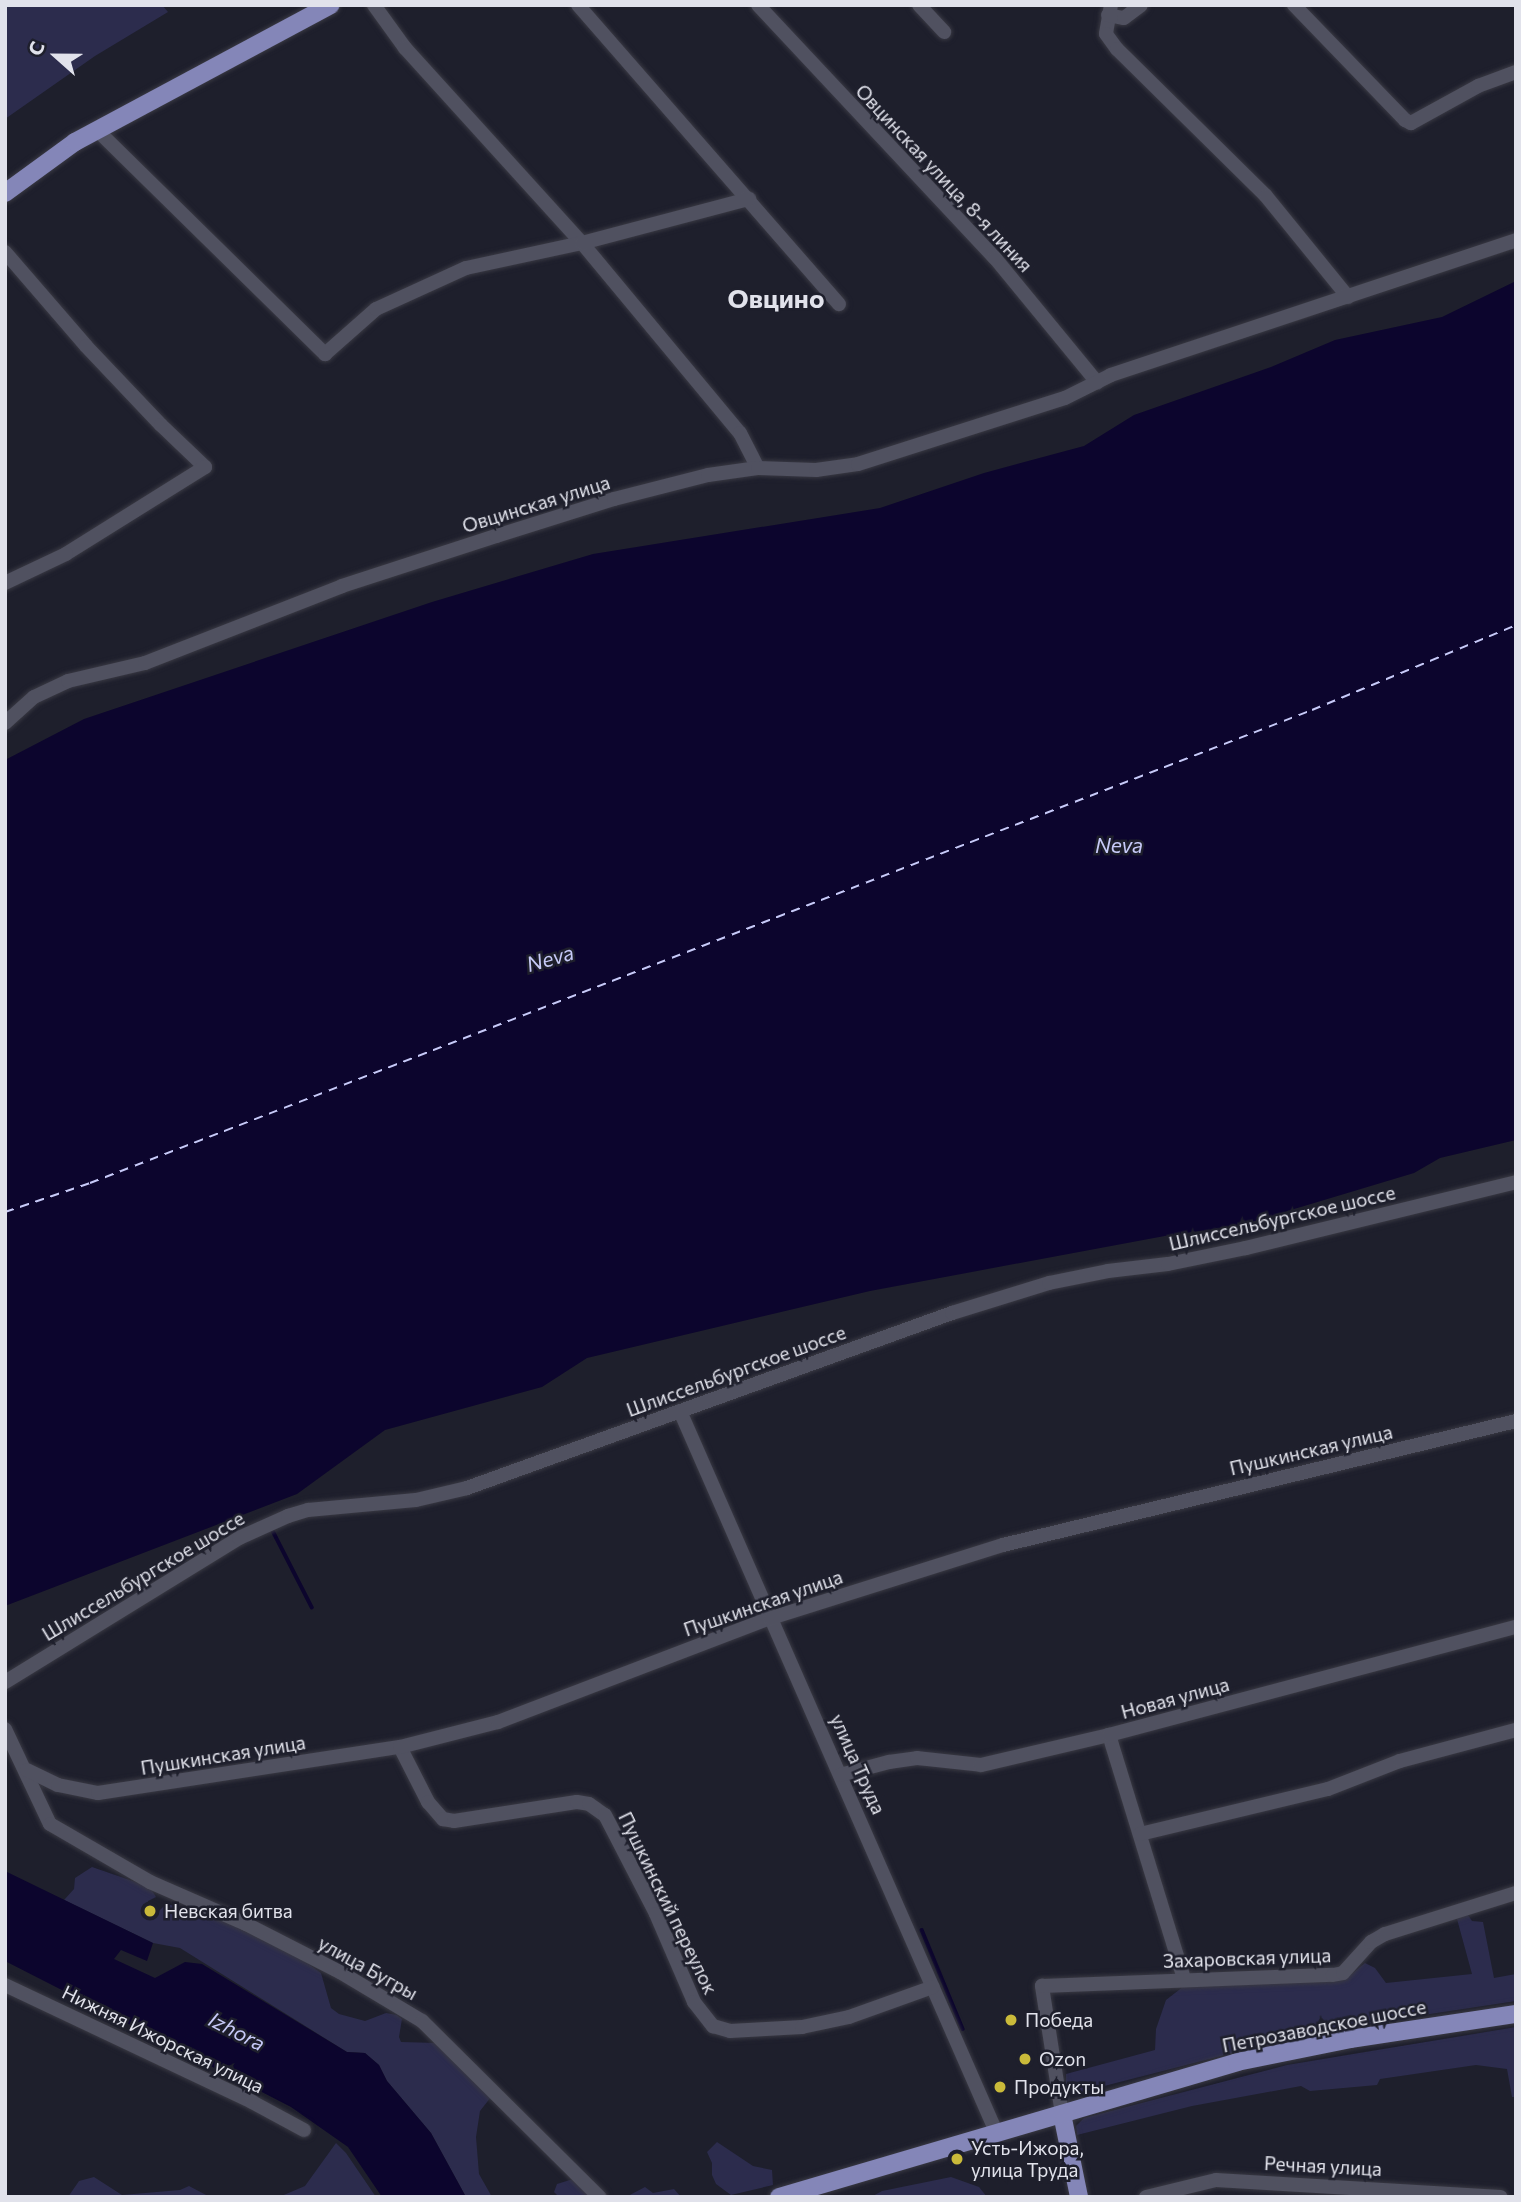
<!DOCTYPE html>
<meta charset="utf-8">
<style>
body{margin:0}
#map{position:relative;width:1521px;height:2202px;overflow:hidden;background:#1e1f2c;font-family:Commissioner,sans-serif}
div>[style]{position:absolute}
.green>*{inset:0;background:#2c2c4d}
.water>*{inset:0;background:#0c052d}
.stream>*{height:3.5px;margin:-1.75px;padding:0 1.75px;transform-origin:1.75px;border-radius:1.75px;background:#0c052d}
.ferry>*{height:2px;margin-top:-1px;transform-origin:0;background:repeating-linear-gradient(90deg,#c7caf8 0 9px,transparent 0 16px)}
.roads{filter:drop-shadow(0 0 2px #393943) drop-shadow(0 0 2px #393943)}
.minor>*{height:14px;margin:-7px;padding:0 7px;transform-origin:7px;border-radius:7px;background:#505160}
.major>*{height:18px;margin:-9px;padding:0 9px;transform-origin:9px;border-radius:9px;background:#8486b8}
.dots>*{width:19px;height:19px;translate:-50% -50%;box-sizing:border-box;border:4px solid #1e1f2c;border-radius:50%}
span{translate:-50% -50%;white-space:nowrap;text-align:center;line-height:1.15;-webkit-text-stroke:5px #1e1f2c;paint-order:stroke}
.street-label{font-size:19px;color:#e1e2eb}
.poi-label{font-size:19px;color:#e1e2eb}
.left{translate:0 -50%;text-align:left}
.water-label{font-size:21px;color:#c7caf8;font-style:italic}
.district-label{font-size:26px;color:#e1e2eb;font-weight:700}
.frame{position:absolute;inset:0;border:7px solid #e1e2eb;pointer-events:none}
.north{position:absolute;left:21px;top:21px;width:70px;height:70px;-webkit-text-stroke:5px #1e1f2c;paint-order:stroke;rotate:291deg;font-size:19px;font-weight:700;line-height:28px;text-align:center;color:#e1e2eb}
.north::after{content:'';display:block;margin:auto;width:24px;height:32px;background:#e1e2eb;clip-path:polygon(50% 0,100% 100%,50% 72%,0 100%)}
</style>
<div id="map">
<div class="green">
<div style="clip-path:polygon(5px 5px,162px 5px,168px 12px,95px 56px,5px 119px)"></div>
<div style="clip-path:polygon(92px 1867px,150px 1887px,156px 1897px,148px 1901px,146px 1916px,153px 1917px,166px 1904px,209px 1913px,307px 1963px,321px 1973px,331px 2008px,339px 2014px,365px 2021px,386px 2013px,397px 2015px,402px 2019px,399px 2037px,401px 2042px,437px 2043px,491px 2097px,480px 2111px,476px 2137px,479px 2174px,492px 2197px,466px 2197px,431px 2133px,387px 2081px,379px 2065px,365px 2053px,347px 2052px,180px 1948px,153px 1943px,64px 1900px,74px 1889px,75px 1878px)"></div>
<div style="clip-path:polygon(1468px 1915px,1472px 1921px,1483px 1922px,1494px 1978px,1516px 1974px,1516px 2001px,1311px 2032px,1291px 2031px,1284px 2040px,1073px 2094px,1066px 2087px,1066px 2074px,1155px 2050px,1156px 2029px,1166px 2000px,1184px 1986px,1350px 1975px,1365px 1963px,1375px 1968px,1386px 1983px,1472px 1974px,1457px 1919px)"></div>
<div style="clip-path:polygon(1516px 2027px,1516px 2097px,1512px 2097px,1507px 2069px,1476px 2065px,1380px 2079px,1377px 2085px,1310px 2091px,1301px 2086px,1192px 2106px,1077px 2135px,1076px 2126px,1084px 2118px,1287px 2065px)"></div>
<div style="clip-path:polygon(717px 2142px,753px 2166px,772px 2170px,773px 2185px,731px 2195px,716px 2184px,712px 2175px,712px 2163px,707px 2152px)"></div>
<div style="clip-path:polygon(336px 2143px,346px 2153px,376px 2197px,279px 2197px,305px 2186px)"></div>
<div style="clip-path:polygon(94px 2177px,122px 2195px,180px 2190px,189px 2186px,210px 2197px,68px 2197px,79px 2181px)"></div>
<div style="clip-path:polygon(951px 2177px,979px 2187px,987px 2197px,871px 2197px,882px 2191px)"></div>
<div style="clip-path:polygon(573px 2179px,590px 2197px,559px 2197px,554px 2192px,557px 2184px)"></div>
<div style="clip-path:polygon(645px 2187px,653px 2193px,674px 2189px,681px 2197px,626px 2197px)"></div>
</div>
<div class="water">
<div style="clip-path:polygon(1516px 281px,1516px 1140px,1440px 1158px,1414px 1173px,1238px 1226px,1170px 1235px,870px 1291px,587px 1358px,542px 1387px,385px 1430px,297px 1494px,5px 1606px,5px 760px,84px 719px,432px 602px,593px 554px,880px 508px,984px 473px,1084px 446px,1134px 415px,1271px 367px,1335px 340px,1442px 317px)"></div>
<div style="clip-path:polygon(5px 1871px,153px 1943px,147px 1961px,121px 1950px,114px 1959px,155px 1978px,185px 1962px,202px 1964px,347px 2052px,365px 2053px,379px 2065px,387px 2081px,431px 2133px,466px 2197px,382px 2197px,348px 2147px,291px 2107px,5px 1961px)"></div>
</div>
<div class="stream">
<div style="left:272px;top:1529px;width:88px;rotate:62.9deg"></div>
<div style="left:922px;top:1930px;width:107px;rotate:67.5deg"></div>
</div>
<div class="ferry">
<div style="left:5px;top:1212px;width:90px;rotate:-18.8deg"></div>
<div style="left:90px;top:1183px;width:1310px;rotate:-21.16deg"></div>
<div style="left:1312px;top:710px;width:221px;rotate:-22.6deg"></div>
</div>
<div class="roads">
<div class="minor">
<div style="left:374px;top:5px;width:53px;rotate:54.2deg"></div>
<div style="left:405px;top:48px;width:263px;rotate:47.8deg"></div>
<div style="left:582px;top:243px;width:247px;rotate:50.3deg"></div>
<div style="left:740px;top:433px;width:39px;rotate:63deg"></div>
<div style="left:578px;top:5px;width:397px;rotate:48.9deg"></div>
<div style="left:758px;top:5px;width:347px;rotate:46.9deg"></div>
<div style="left:995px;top:258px;width:161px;rotate:50.6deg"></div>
<div style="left:919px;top:5px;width:37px;rotate:47deg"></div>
<div style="left:1111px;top:5px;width:29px;rotate:100deg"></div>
<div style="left:1106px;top:34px;width:19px;rotate:54deg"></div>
<div style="left:1117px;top:49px;width:209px;rotate:44.6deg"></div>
<div style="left:1266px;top:196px;width:130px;rotate:50.9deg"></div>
<div style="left:1294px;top:5px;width:160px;rotate:46deg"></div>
<div style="left:1405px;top:120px;width:7px;rotate:27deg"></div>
<div style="left:1411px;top:123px;width:77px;rotate:-28.9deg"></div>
<div style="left:1478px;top:86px;width:40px;rotate:-20.2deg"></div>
<div style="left:1108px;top:15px;width:16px;rotate:11deg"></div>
<div style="left:1124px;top:18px;width:21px;rotate:-37deg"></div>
<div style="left:97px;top:130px;width:320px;rotate:44.5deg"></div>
<div style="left:325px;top:354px;width:68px;rotate:-41.4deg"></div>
<div style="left:376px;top:309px;width:99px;rotate:-24.5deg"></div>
<div style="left:466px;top:268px;width:119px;rotate:-12.2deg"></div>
<div style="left:582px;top:243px;width:173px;rotate:-14.8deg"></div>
<div style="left:5px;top:252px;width:124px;rotate:49.2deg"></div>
<div style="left:86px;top:346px;width:109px;rotate:46.5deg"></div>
<div style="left:161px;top:425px;width:61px;rotate:43.7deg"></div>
<div style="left:205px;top:467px;width:164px;rotate:148deg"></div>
<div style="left:66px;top:554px;width:68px;rotate:154.6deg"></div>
<div style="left:5px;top:723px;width:39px;rotate:-42deg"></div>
<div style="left:34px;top:697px;width:38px;rotate:-25deg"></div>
<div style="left:68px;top:681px;width:79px;rotate:-13.2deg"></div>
<div style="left:145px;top:663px;width:212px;rotate:-21.3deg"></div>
<div style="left:342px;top:586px;width:162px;rotate:-18deg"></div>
<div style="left:496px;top:536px;width:124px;rotate:-17.4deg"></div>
<div style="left:614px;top:499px;width:97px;rotate:-14.3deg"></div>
<div style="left:708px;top:475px;width:50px;rotate:-8deg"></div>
<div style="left:758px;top:468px;width:58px;rotate:2deg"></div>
<div style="left:816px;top:470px;width:42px;rotate:-8.1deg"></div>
<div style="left:858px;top:464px;width:217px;rotate:-17.7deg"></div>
<div style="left:1065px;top:398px;width:51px;rotate:-26.6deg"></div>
<div style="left:1111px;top:375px;width:427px;rotate:-18.4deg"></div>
<div style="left:680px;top:1411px;width:789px;rotate:66.32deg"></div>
<div style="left:5px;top:1682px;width:275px;rotate:-31.6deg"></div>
<div style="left:239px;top:1538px;width:54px;rotate:-24.2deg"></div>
<div style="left:288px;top:1516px;width:21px;rotate:-17deg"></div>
<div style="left:308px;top:1510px;width:108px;rotate:-5.3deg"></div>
<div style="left:416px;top:1500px;width:52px;rotate:-13.2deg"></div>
<div style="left:467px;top:1488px;width:516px;rotate:-19.84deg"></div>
<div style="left:952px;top:1313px;width:102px;rotate:-17.2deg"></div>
<div style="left:1049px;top:1283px;width:60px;rotate:-11.5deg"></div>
<div style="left:1108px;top:1271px;width:60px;rotate:-6.7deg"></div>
<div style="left:1168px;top:1264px;width:80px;rotate:-11.6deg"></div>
<div style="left:1246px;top:1248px;width:278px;rotate:-13.7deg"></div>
<div style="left:5px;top:1729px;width:105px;rotate:64.7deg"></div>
<div style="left:50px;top:1824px;width:116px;rotate:30.1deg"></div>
<div style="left:150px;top:1882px;width:105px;rotate:23.6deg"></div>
<div style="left:246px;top:1924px;width:106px;rotate:27.1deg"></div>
<div style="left:340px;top:1972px;width:96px;rotate:30.9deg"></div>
<div style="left:422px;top:2021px;width:250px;rotate:44.8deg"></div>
<div style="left:1109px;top:1735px;width:255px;rotate:72.9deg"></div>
<div style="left:400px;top:1747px;width:62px;rotate:63deg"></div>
<div style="left:428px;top:1802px;width:23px;rotate:49deg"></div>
<div style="left:443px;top:1819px;width:11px;rotate:10deg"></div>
<div style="left:454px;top:1821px;width:124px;rotate:-8.8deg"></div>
<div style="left:577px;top:1802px;width:12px;rotate:9deg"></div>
<div style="left:589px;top:1804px;width:19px;rotate:35deg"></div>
<div style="left:605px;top:1815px;width:111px;rotate:62.7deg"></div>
<div style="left:656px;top:1914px;width:96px;rotate:66.6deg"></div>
<div style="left:694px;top:2002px;width:31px;rotate:52deg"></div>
<div style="left:713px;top:2026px;width:18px;rotate:16deg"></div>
<div style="left:730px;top:2031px;width:72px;rotate:-3.2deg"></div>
<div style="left:802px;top:2027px;width:48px;rotate:-12deg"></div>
<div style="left:849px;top:2017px;width:89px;rotate:-19.7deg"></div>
<div style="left:27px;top:1770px;width:34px;rotate:26deg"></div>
<div style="left:58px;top:1785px;width:41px;rotate:11.3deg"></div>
<div style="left:98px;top:1793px;width:305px;rotate:-8.7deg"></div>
<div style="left:400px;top:1747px;width:101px;rotate:-14.3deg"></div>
<div style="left:498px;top:1722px;width:292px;rotate:-20.9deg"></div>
<div style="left:771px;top:1618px;width:243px;rotate:-17.5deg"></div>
<div style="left:1003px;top:1545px;width:528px;rotate:-13.59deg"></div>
<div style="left:840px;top:1775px;width:51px;rotate:-14.9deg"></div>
<div style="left:889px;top:1762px;width:28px;rotate:-8deg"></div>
<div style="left:917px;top:1758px;width:64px;rotate:6.2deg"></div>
<div style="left:981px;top:1765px;width:131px;rotate:-13.2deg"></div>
<div style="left:1109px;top:1735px;width:421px;rotate:-14.9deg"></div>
<div style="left:1140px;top:1834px;width:193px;rotate:-13.5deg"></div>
<div style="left:1328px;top:1789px;width:77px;rotate:-21.3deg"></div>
<div style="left:1400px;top:1761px;width:120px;rotate:-15deg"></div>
<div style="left:5px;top:1985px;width:273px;rotate:25.3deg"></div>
<div style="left:252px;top:2102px;width:59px;rotate:28.3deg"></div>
<div style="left:1062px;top:2114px;width:130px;rotate:-98.9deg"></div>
<div style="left:1042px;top:1986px;width:291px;rotate:-2.2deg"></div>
<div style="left:1333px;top:1975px;width:10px;rotate:-11deg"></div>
<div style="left:1343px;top:1973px;width:42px;rotate:-47.9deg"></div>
<div style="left:1371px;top:1942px;width:16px;rotate:-30deg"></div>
<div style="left:1385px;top:1934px;width:137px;rotate:-17.4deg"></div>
<div style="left:1146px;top:2197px;width:72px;rotate:-13.7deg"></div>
<div style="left:1216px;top:2180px;width:285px;rotate:3.4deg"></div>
</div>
<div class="major">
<div style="left:5px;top:193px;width:87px;rotate:-36.1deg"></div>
<div style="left:75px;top:142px;width:290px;rotate:-28.2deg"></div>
<div style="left:1062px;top:2114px;width:85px;rotate:78.4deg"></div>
<div style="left:779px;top:2197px;width:477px;rotate:-16.4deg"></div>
<div style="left:1237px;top:2062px;width:115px;rotate:-11.5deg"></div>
<div style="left:1350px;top:2039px;width:168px;rotate:-8.6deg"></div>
</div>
</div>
<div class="dots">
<div style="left:150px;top:1911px;background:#caba3a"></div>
<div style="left:1011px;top:2020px;background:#caba3a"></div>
<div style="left:1025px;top:2059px;background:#caba3a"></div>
<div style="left:1000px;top:2087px;background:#caba3a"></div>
<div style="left:957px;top:2159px;background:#caba3a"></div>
</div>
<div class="street-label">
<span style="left:944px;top:178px;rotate:47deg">Овцинская улица, 8-я линия</span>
<span style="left:536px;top:504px;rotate:-17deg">Овцинская улица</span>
<span style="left:1282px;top:1218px;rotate:-13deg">Шлиссельбургское шоссе</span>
<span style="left:736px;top:1371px;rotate:-20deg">Шлиссельбургское шоссе</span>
<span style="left:1311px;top:1450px;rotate:-13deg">Пушкинская улица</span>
<span style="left:143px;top:1576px;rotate:-31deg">Шлиссельбургское шоссе</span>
<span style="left:763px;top:1603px;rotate:-19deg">Пушкинская улица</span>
<span style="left:1175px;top:1698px;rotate:-15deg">Новая улица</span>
<span style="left:223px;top:1755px;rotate:-9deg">Пушкинская улица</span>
<span style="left:858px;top:1764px;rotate:66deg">улица Труда</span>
<span style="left:668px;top:1903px;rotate:64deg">Пушкинский переулок</span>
<span style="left:1247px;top:1958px;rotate:-2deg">Захаровская улица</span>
<span style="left:368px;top:1968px;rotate:29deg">улица Бугры</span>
<span style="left:1324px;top:2026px;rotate:-11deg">Петрозаводское шоссе</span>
<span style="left:163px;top:2039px;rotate:26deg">Нижняя Ижорская улица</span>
<span style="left:1323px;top:2166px;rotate:3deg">Речная улица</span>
</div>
<div class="poi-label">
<span class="left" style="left:164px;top:1911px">Невская битва</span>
<span class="left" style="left:1025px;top:2020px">Победа</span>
<span class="left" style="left:1039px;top:2059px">Ozon</span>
<span class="left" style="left:1014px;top:2087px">Продукты</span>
<span class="left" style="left:971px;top:2159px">Усть-Ижора,<br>улица Труда</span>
</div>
<div class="water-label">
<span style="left:1119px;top:845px">Neva</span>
<span style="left:550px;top:958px;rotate:-16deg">Neva</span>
<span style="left:237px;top:2031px;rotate:27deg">Izhora</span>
</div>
<div class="district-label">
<span style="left:776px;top:298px">Овцино</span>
</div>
<div class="frame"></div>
<div class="north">С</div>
</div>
